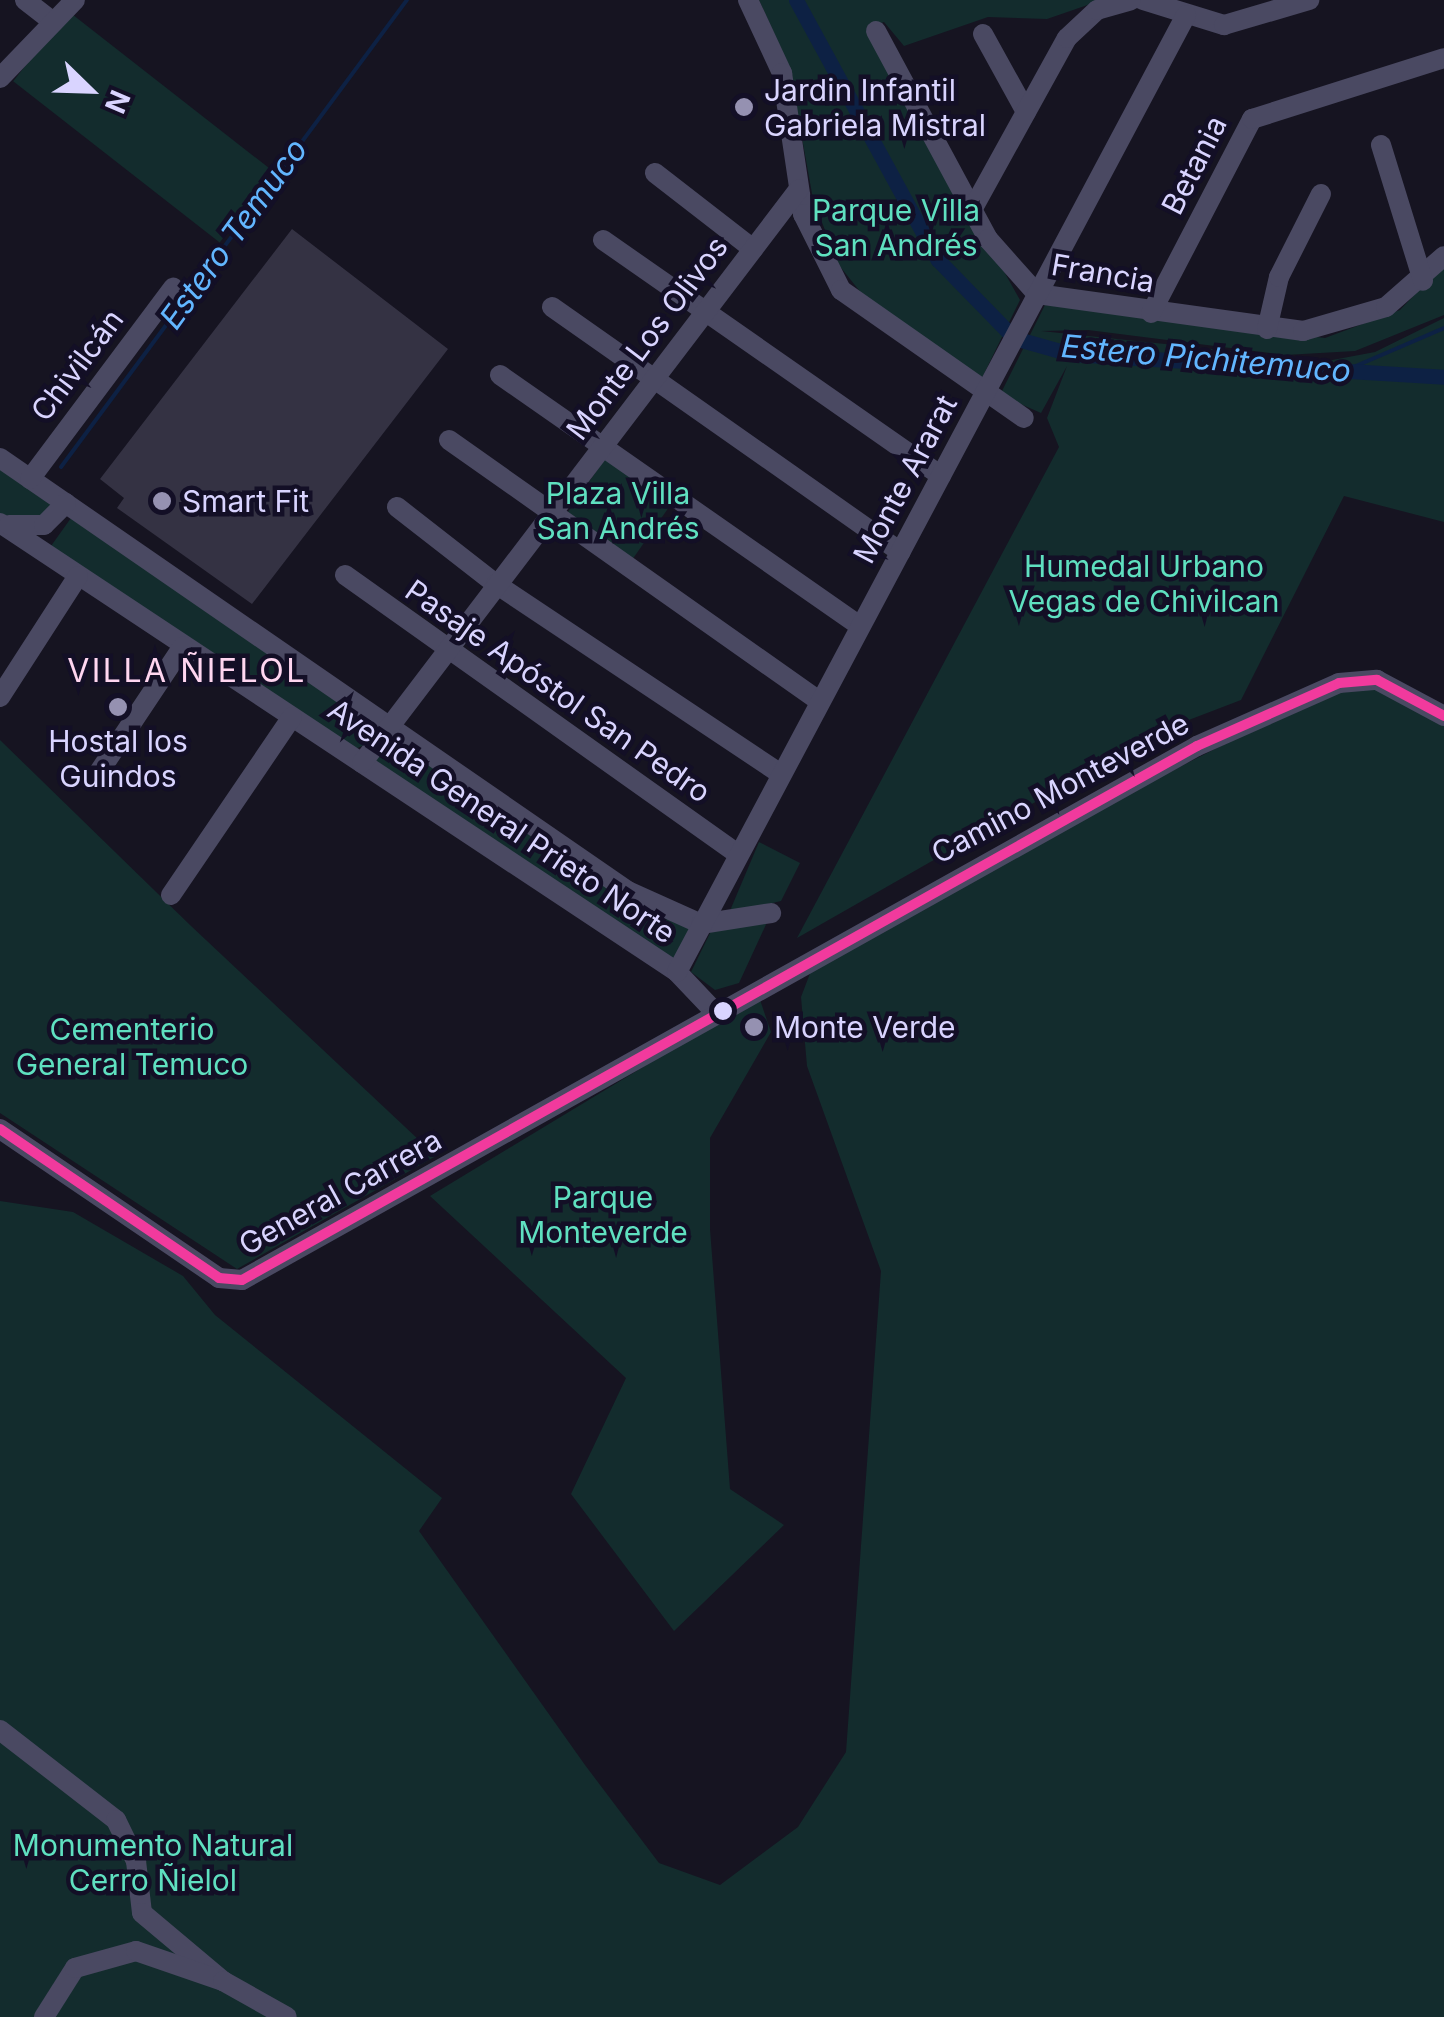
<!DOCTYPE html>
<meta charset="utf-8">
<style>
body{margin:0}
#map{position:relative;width:1444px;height:2017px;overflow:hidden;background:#161421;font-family:Inter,sans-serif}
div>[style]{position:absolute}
.green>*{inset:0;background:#132c2d;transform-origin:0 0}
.stream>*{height:4px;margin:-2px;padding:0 2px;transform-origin:2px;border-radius:2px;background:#0d2144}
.canal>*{height:15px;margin:-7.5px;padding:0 7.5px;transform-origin:7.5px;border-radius:7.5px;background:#0d2144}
.building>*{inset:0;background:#343243}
.minor>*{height:20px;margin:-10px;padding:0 10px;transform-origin:10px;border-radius:10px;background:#4a4962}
.bus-1>*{height:10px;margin:-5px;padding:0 5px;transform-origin:5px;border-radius:5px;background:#f13a9d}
.dots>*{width:28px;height:28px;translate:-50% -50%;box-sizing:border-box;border:5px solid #130f26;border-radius:50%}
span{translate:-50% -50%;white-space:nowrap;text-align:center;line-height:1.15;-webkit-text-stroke:9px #130f26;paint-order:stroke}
.poi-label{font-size:30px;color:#d9d4ff}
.left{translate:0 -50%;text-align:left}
.street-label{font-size:30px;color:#d9d4ff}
.park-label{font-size:30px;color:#5fe0c0}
.water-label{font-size:32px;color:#62b6ff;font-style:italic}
.neighbourhood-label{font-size:32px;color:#ffd6f0;letter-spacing:2.5px}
.north{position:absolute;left:40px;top:40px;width:100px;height:100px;-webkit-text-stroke:8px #130f26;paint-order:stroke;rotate:113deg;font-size:28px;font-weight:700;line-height:40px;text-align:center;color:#d9d4ff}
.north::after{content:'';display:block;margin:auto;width:35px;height:45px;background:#d9d4ff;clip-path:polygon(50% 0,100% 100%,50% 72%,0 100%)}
</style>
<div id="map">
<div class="green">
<div style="clip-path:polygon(759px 0,1102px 0,1047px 19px,988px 17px,904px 46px,884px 22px,868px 28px,1020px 300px,981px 380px,874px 309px,838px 264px,813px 199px,789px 66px)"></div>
<div style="left:68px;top:11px;width:262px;height:89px;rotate:38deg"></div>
<div style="clip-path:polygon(1444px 264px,1444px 315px,1355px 351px,1285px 355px,1088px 330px,1041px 331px,1327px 361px,1375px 352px,1444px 318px,1444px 522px,1344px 496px,1241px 700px,1160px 731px,797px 938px,1059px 447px,1047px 418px,1067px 366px,1041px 413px,1000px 395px,1045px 305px,1325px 338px,1400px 310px)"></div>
<div style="left:605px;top:459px;width:80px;height:70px;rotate:35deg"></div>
<div style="clip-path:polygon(0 469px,57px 507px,46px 519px,0 515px)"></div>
<div style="clip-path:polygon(71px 518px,371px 723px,371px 742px,351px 751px,51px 546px)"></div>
<div style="clip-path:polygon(1347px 682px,1390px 684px,1444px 718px,1444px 2017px,0 2017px,0 1201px,73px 1212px,183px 1276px,215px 1315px,442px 1498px,419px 1531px,585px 1765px,659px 1863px,720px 1885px,798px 1827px,846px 1752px,881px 1271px,807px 1066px,801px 997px,819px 950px)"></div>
<div style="clip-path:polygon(390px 731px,695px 926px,675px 966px,368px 761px)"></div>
<div style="clip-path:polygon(0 740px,190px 925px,436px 1156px,237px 1269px,0 1113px)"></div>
<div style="clip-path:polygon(759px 842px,800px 863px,781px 901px,729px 913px)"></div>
<div style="clip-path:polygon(769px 918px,739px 983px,715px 990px,691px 972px,712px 929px)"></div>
<div style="clip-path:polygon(759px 997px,771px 1032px,710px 1138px,710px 1229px,730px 1489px,784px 1525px,674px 1631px,571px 1494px,626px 1378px,430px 1196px)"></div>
</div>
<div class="stream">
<div style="left:1342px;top:372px;width:111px;rotate:-23.3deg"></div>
<div style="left:61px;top:467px;width:581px;rotate:-53.47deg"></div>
</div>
<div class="canal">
<div style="left:796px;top:0;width:296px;rotate:61.4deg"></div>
<div style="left:938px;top:260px;width:109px;rotate:45.7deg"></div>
<div style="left:1014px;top:338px;width:59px;rotate:15.7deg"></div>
<div style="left:1071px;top:354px;width:374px;rotate:3.5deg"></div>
</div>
<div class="building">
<div style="clip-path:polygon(292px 229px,448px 349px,252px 604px,117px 508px,124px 498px,100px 479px)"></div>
</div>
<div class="minor">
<div style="left:25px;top:0;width:36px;rotate:38deg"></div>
<div style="left:748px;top:0;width:81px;rotate:65deg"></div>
<div style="left:782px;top:73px;width:143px;rotate:81.5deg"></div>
<div style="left:803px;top:214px;width:85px;rotate:63.4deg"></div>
<div style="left:841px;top:290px;width:223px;rotate:35deg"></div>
<div style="left:1143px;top:0;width:85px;rotate:17.2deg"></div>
<div style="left:1224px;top:25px;width:89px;rotate:-16.4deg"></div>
<div style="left:876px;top:31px;width:236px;rotate:61.7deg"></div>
<div style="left:988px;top:239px;width:74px;rotate:48.3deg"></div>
<div style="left:1037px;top:294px;width:269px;rotate:7.9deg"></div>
<div style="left:1303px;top:331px;width:86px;rotate:-16.1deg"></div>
<div style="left:1386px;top:307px;width:77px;rotate:-41.3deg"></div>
<div style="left:983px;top:34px;width:89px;rotate:61.1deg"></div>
<div style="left:0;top:78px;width:108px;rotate:-46.1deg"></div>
<div style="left:1381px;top:145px;width:142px;rotate:72.8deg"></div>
<div style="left:655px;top:173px;width:124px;rotate:37.8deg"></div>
<div style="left:972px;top:210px;width:196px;rotate:-61.1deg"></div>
<div style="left:1067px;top:38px;width:41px;rotate:-43deg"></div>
<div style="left:1097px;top:10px;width:35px;rotate:-16deg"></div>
<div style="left:603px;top:240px;width:412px;rotate:34.9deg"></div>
<div style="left:552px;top:307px;width:426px;rotate:35.1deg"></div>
<div style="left:1151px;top:313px;width:219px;rotate:-62.5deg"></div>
<div style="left:1252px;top:119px;width:201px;rotate:-17.6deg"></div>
<div style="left:1267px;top:329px;width:53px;rotate:-77deg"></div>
<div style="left:1279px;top:277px;width:93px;rotate:-63.2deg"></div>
<div style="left:500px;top:375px;width:439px;rotate:34.9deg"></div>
<div style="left:449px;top:440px;width:454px;rotate:35.2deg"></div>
<div style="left:0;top:458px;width:763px;rotate:34.59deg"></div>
<div style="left:628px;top:891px;width:80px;rotate:24.3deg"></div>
<div style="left:701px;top:924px;width:71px;rotate:-8.9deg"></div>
<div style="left:30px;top:479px;width:239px;rotate:-53.2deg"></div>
<div style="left:397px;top:507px;width:125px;rotate:37.9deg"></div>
<div style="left:496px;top:584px;width:343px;rotate:33.7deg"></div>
<div style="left:0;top:523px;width:812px;rotate:33.55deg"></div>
<div style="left:677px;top:972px;width:54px;rotate:46.5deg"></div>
<div style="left:9px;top:525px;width:35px"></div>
<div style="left:44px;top:525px;width:31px;rotate:-45deg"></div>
<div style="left:345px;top:575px;width:482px;rotate:35.4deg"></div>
<div style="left:0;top:697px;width:144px;rotate:-57.2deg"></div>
<div style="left:362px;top:763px;width:721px;rotate:-52.72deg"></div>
<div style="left:93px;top:781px;width:162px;rotate:-56.3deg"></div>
<div style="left:171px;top:895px;width:215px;rotate:-55.8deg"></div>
<div style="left:677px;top:972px;width:1084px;rotate:-61.99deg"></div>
<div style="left:0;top:1129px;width:265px;rotate:34.2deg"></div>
<div style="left:219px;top:1278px;width:23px;rotate:5deg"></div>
<div style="left:242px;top:1280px;width:1094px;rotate:-29.21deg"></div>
<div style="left:1197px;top:746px;width:155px;rotate:-23.9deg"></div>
<div style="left:1339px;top:683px;width:38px;rotate:-5deg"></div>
<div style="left:1377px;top:680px;width:76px;rotate:28.2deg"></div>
<div style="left:0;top:1730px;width:147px;rotate:37.8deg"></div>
<div style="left:116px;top:1820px;width:46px;rotate:64deg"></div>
<div style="left:136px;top:1861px;width:52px;rotate:83.4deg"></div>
<div style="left:142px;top:1913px;width:106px;rotate:40deg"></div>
<div style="left:44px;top:2017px;width:58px;rotate:-57.7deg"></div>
<div style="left:75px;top:1968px;width:63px;rotate:-15.6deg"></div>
<div style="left:136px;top:1951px;width:92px;rotate:19deg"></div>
<div style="left:223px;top:1981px;width:73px;rotate:29.4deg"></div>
</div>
<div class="bus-1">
<div style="left:0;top:1129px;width:265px;rotate:34.2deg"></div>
<div style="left:219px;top:1278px;width:23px;rotate:5deg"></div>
<div style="left:242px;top:1280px;width:1094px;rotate:-29.21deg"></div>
<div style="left:1197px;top:746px;width:155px;rotate:-23.9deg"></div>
<div style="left:1339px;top:683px;width:38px;rotate:-5deg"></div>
<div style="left:1377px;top:680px;width:76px;rotate:28.2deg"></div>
</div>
<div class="dots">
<div style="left:744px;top:107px;background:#9591b1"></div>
<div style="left:162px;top:501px;background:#9591b1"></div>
<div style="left:118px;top:707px;background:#9591b1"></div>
<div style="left:723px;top:1011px;background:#d9d4ff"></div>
<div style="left:754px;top:1027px;background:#9591b1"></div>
</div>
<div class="poi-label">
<span class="left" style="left:764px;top:107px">Jardin Infantil<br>Gabriela Mistral</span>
<span class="left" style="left:182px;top:501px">Smart Fit</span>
<span style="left:118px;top:758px">Hostal los<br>Guindos</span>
<span class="left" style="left:774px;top:1027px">Monte Verde</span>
</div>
<div class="street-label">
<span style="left:1194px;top:165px;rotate:-63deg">Betania</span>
<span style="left:1103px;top:273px;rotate:10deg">Francia</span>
<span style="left:647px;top:338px;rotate:-53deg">Monte Los Olivos</span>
<span style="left:77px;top:365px;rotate:-53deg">Chivilcán</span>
<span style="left:905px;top:479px;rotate:-62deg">Monte Ararat</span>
<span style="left:558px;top:691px;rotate:35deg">Pasaje Apóstol San Pedro</span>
<span style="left:1060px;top:788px;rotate:-28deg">Camino Monteverde</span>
<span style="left:502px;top:821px;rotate:34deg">Avenida General Prieto Norte</span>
<span style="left:340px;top:1192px;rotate:-29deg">General Carrera</span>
</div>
<div class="park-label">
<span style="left:896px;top:227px">Parque Villa<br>San Andrés</span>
<span style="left:618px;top:510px">Plaza Villa<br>San Andrés</span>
<span style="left:1144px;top:583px">Humedal Urbano<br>Vegas de Chivilcan</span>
<span style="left:132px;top:1046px">Cementerio<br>General Temuco</span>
<span style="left:603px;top:1214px">Parque<br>Monteverde</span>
<span style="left:153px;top:1862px">Monumento Natural<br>Cerro Ñielol</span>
</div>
<div class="water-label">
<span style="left:234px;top:234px;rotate:-54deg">Estero Temuco</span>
<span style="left:1206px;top:359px;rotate:5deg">Estero Pichitemuco</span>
</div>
<div class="neighbourhood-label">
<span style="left:187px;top:671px">VILLA ÑIELOL</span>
</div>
<div class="north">N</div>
</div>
